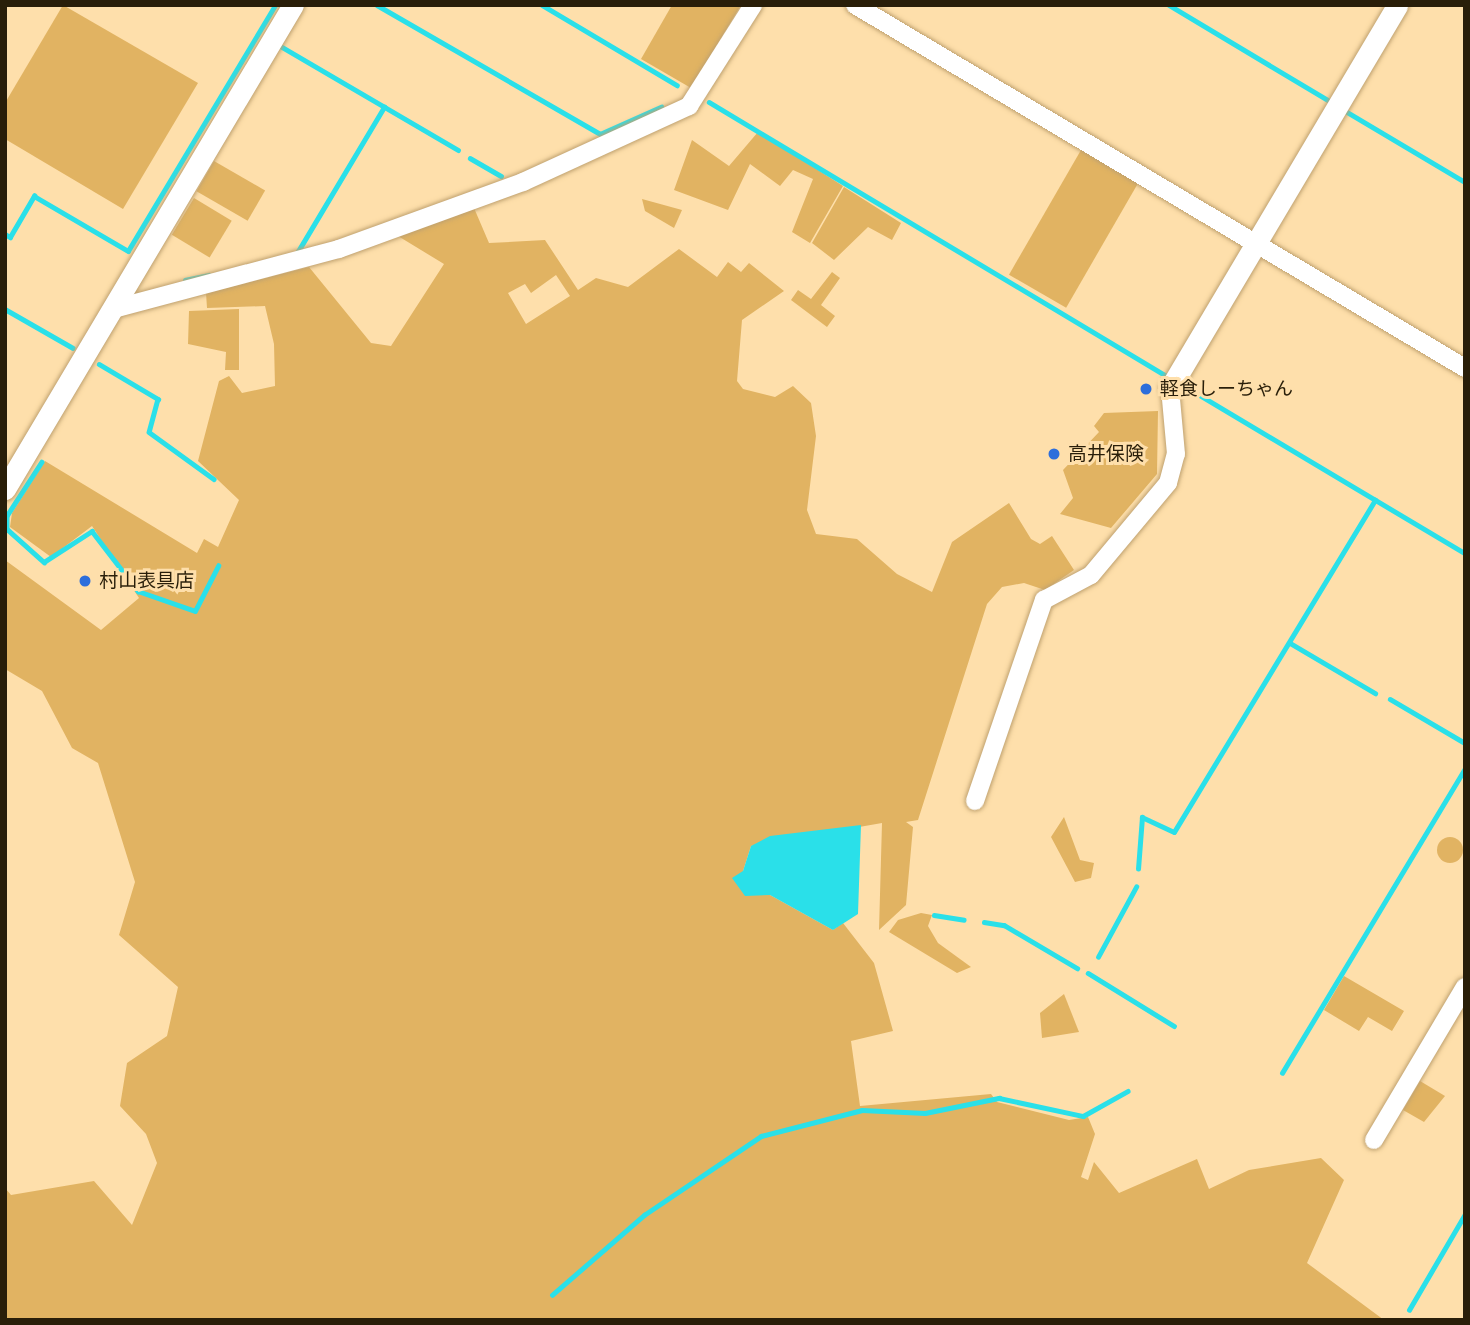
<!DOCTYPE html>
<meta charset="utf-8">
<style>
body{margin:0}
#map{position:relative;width:1470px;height:1325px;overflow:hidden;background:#fedfab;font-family:Poppins,"Noto Sans JP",sans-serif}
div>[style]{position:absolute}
.green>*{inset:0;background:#e1b362;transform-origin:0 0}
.round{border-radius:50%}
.water>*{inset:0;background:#2ae0e9}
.stream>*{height:4.5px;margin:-2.25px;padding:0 2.25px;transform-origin:2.25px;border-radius:2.25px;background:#2ae0e9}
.roads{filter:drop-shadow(0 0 2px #bfa16f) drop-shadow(0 0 2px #bfa16f)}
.minor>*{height:18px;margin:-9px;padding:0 9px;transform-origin:9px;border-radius:9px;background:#fff}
.tertiary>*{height:21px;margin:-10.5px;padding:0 10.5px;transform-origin:10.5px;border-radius:10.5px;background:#fff}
.dots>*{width:19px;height:19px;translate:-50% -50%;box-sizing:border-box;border:4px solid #fedfab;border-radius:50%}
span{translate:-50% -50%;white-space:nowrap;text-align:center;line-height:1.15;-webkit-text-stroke:6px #fedfab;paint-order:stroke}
.poi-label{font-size:19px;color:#291e09}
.left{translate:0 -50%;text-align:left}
.frame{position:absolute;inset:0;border:7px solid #291e09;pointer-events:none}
</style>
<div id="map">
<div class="green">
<div style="clip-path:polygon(63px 5px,198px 83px,123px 209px,5px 139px,5px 103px)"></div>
<div style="clip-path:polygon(672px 5px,741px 5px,691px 88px,641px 59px)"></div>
<div style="clip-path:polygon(758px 132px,843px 186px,810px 243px,792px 232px,813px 179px,793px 170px,780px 186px,750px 164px,728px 210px,674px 190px,692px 140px,729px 166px)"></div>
<div style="left:1081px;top:150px;width:66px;height:144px;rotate:30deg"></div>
<div style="left:214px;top:161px;width:59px;height:35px;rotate:30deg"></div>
<div style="clip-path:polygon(844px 187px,901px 223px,892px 240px,868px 227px,834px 260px,812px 243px)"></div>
<div style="left:194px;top:198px;width:44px;height:43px;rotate:31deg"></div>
<div style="clip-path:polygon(642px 199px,682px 210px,674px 228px,645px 211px)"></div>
<div style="clip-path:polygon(evenodd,474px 208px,489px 243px,545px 240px,578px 290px,596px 278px,628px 287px,679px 249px,717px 277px,728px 262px,741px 272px,749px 263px,784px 291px,742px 320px,737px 381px,743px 389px,775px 397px,793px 386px,811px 403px,816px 436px,807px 510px,816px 534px,857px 539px,897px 574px,932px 592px,952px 542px,1009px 503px,1031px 539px,1040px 544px,1052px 536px,1074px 570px,1045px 590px,1024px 583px,1002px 587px,987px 604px,918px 820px,906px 822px,913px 827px,906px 905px,879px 930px,882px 823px,751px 846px,743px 871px,770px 895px,833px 930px,843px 923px,874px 963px,893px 1031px,851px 1041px,860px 1106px,991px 1094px,997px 1102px,1069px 1120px,1088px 1117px,1095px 1134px,1081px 1177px,1088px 1180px,1094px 1162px,1119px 1193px,1197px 1159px,1209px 1189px,1249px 1170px,1321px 1158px,1344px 1180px,1307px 1263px,1384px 1320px,5px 1320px,5px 1188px,11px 1195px,94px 1181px,132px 1225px,157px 1163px,146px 1134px,120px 1106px,127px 1063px,167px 1036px,178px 987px,119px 935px,135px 882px,98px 763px,72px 748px,42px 691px,5px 669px,5px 560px,101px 630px,139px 598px,92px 526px,51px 557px,10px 527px,12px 513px,45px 461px,197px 553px,204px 539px,218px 547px,239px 500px,198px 461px,219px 381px,229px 376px,242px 393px,275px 386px,274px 344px,265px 306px,207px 308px,206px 293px,309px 267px,371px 343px,391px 346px,444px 264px,398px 236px,474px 208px,556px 275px,570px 296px,526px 324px,508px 293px,525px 284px,531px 293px,556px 275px)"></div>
<div style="clip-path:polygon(832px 272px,840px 278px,821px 305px,835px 316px,827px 327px,791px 300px,798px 290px,811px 299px)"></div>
<div style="clip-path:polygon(239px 309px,239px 370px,225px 370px,226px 352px,188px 344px,189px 311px)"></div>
<div style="clip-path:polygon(1158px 411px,1157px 474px,1111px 528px,1060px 514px,1073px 498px,1063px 470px,1099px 432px,1094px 426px,1104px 413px)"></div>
<div style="clip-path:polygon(1064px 817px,1080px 860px,1094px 863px,1091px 878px,1075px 882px,1051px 837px)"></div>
<div class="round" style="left:1437px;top:837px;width:26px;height:26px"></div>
<div style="clip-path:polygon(921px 913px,932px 915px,928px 926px,938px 943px,971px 967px,957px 973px,889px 932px,898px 920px)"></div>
<div style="clip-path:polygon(1344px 976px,1404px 1011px,1392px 1031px,1368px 1017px,1359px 1031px,1324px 1010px)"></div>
<div style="clip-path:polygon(1064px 994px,1079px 1032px,1042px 1038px,1040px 1013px)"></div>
<div style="clip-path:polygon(1420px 1081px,1445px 1096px,1424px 1122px,1403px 1110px)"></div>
</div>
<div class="water">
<div style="clip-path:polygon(861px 825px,858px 914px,833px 930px,770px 895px,745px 896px,732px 878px,743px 871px,751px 846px,770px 836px)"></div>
</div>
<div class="stream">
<div style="left:377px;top:5px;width:258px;rotate:30deg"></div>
<div style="left:600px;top:134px;width:67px;rotate:-23.9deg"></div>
<div style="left:542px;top:5px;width:157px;rotate:30.7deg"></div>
<div style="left:1169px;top:5px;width:185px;rotate:30.9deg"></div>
<div style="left:282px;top:47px;width:204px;rotate:30.3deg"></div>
<div style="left:709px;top:102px;width:537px;rotate:30.91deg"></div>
<div style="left:1347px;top:112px;width:137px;rotate:30.7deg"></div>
<div style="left:470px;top:158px;width:36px;rotate:30deg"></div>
<div style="left:5px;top:234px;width:6px;rotate:31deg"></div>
<div style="left:10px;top:237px;width:48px;rotate:-59.7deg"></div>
<div style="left:34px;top:196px;width:109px;rotate:30.3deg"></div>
<div style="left:128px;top:251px;width:287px;rotate:-59.1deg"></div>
<div style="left:297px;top:253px;width:170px;rotate:-59.2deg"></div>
<div style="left:185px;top:280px;width:24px;rotate:-12deg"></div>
<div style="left:5px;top:309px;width:78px;rotate:29.8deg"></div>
<div style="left:99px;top:364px;width:69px;rotate:30.7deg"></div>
<div style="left:158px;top:399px;width:34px;rotate:105deg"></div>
<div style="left:149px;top:432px;width:80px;rotate:35.9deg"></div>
<div style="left:1181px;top:384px;width:330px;rotate:30.8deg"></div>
<div style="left:42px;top:462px;width:64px;rotate:122.9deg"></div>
<div style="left:7px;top:516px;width:13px;rotate:90deg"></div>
<div style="left:7px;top:529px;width:50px;rotate:41.7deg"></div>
<div style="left:44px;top:562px;width:57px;rotate:-32.9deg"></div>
<div style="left:92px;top:531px;width:76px;rotate:52.5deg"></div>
<div style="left:138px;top:591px;width:60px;rotate:19.3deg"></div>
<div style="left:195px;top:611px;width:51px;rotate:-62.9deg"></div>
<div style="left:1290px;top:643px;width:99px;rotate:30.5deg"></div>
<div style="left:1390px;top:699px;width:87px;rotate:30.4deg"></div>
<div style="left:1138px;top:869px;width:52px;rotate:-85.6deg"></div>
<div style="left:1142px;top:817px;width:35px;rotate:25deg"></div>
<div style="left:1174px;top:832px;width:388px;rotate:-58.8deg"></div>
<div style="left:934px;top:915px;width:30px;rotate:9deg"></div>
<div style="left:984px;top:922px;width:20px;rotate:9deg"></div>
<div style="left:1004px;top:925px;width:85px;rotate:30.5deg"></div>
<div style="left:1098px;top:957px;width:80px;rotate:-61.5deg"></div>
<div style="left:1088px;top:973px;width:101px;rotate:31.6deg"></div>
<div style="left:1282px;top:1073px;width:356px;rotate:-59deg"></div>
<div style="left:552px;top:1295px;width:122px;rotate:-41deg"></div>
<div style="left:644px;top:1215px;width:141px;rotate:-34deg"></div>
<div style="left:761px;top:1136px;width:104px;rotate:-14.4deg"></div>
<div style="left:862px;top:1110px;width:63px;rotate:2.7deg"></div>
<div style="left:925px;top:1113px;width:76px;rotate:-11.5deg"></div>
<div style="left:999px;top:1098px;width:86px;rotate:12.1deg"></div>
<div style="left:1083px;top:1116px;width:51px;rotate:-29.1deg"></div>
<div style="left:1409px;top:1310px;width:111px;rotate:-59.7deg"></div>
</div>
<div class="roads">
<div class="minor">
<div style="left:855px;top:5px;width:710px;rotate:30.76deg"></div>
<div style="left:117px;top:308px;width:230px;rotate:-14.9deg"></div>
<div style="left:339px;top:249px;width:196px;rotate:-20deg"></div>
<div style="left:523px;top:182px;width:183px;rotate:-24.6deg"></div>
<div style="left:689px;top:106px;width:120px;rotate:-57.6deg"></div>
<div style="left:975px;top:801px;width:213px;rotate:-71.1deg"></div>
<div style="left:1044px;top:600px;width:53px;rotate:-28deg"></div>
<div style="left:1091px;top:575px;width:120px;rotate:-50.1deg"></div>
<div style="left:1168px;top:483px;width:30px;rotate:-75deg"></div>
<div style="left:1176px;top:454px;width:66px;rotate:-95.2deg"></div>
<div style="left:1374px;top:1140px;width:178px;rotate:-59.3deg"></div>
</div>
<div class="tertiary">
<div style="left:1170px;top:388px;width:445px;rotate:-59.3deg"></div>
<div style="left:5px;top:489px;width:563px;rotate:-59.25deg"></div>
</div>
</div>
<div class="dots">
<div style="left:1146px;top:389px;background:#2d6edb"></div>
<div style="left:1054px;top:454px;background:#2d6edb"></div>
<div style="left:85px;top:581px;background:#2d6edb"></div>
</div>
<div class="poi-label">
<span class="left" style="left:1160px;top:389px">軽食しーちゃん</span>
<span class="left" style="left:1068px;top:454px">高井保険</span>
<span class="left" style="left:99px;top:581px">村山表具店</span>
</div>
<div class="frame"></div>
</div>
